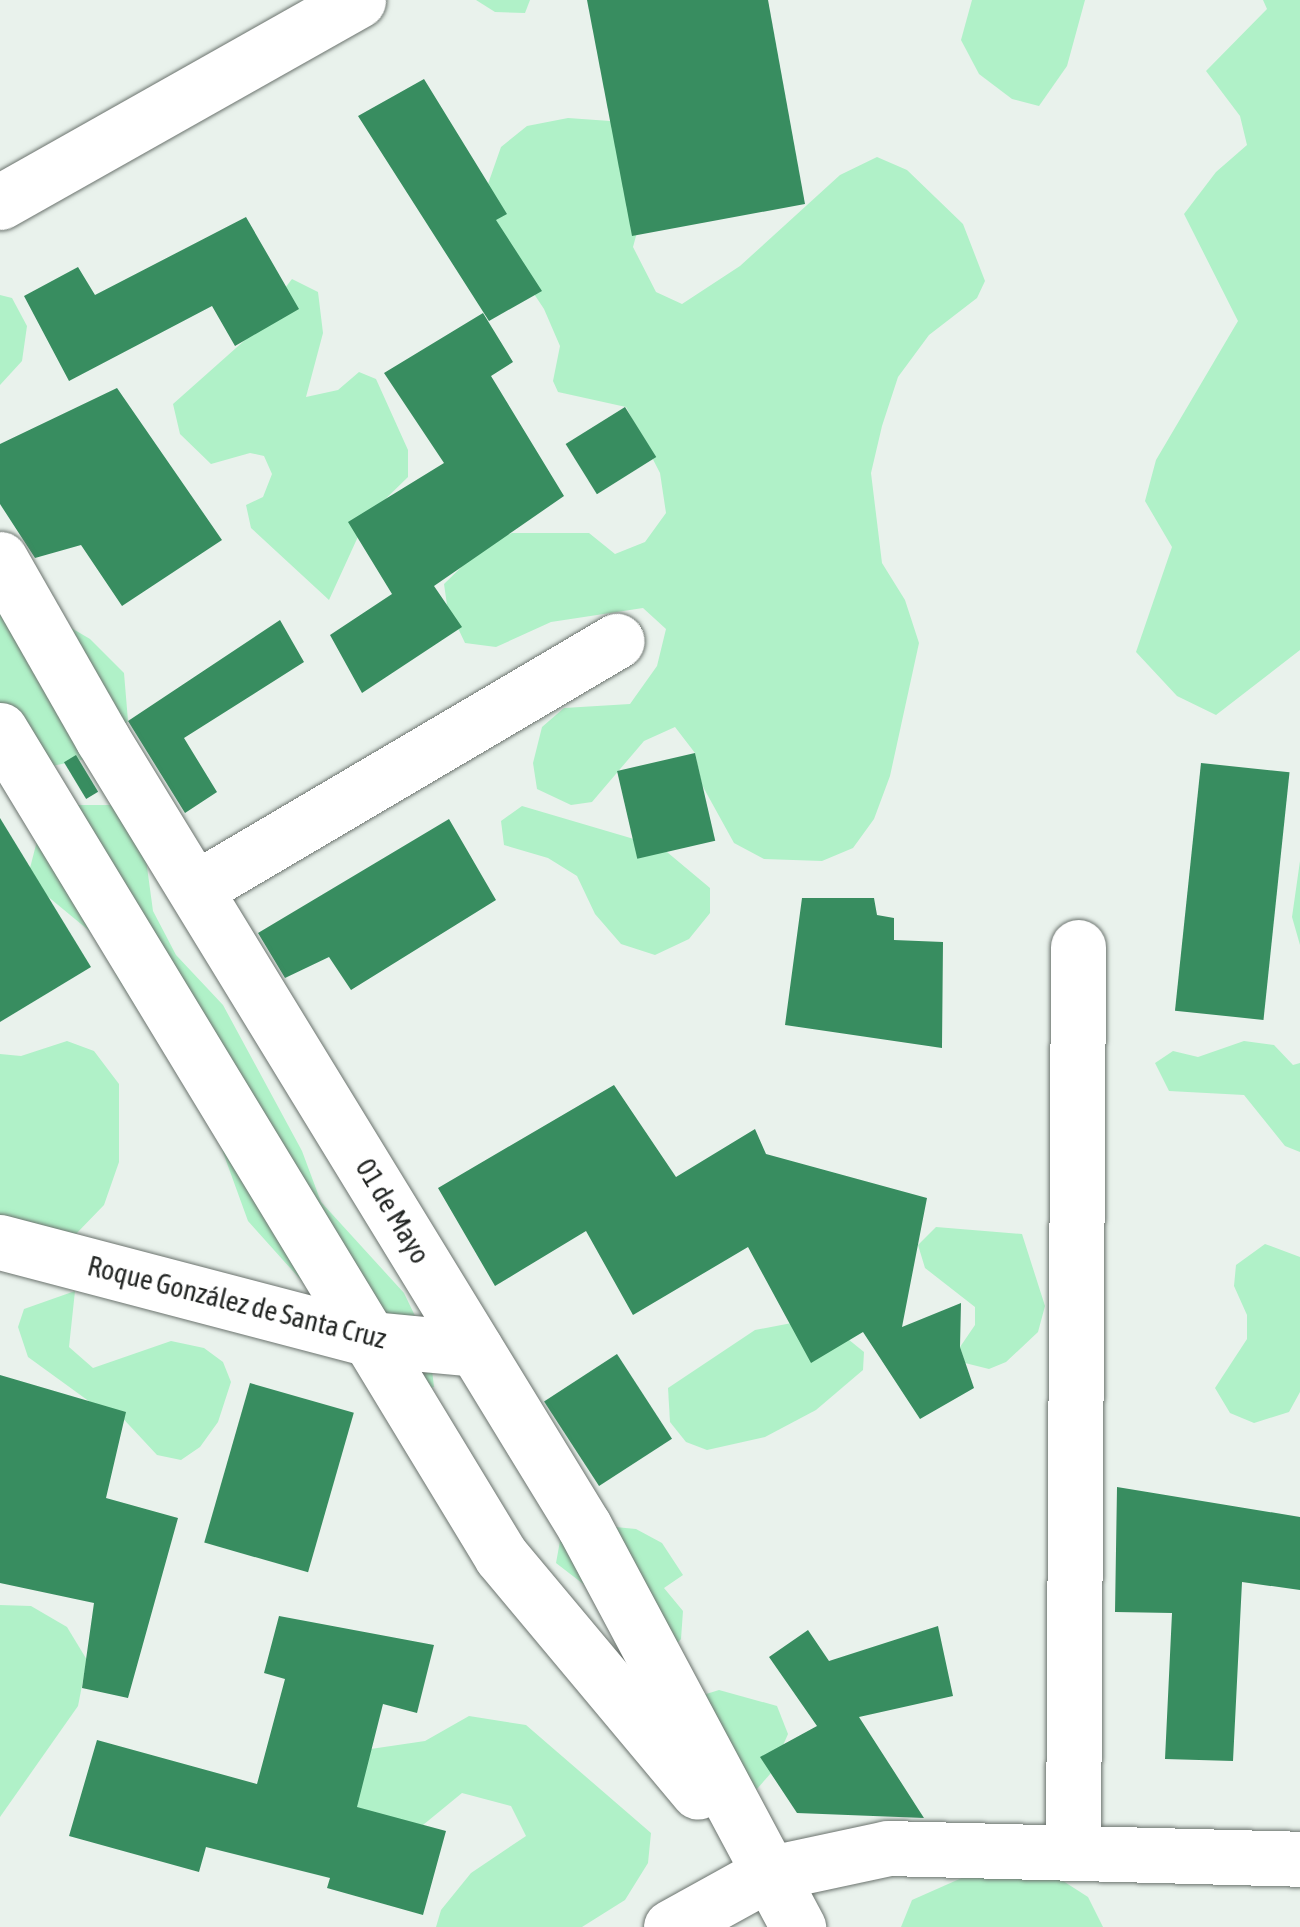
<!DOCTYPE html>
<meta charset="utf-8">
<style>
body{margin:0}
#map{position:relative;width:1300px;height:1927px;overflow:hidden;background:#e9f2ec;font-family:"Asap Condensed",sans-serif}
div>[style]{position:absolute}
.green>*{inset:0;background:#b0f1c8}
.building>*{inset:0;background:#388d60;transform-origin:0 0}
.roads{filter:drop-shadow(0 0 2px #6b736e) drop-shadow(0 0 2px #6b736e)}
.street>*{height:55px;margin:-27.5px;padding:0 27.5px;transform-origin:27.5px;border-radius:27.5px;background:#fff}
.secondary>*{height:55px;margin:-27.5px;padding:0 27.5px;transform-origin:27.5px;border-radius:27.5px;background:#fff}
span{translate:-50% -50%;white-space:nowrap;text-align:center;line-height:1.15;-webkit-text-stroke:9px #fff;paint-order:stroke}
.street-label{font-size:28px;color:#232624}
</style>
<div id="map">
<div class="green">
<div style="clip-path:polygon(476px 0,530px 0,525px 13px,495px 12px)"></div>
<div style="clip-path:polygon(972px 0,1085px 0,1067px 66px,1039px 106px,1012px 99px,979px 74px,961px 40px)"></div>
<div style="clip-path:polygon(1263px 0,1300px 0,1300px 650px,1216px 715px,1177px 696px,1136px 652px,1172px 547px,1145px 501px,1156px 460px,1238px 321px,1184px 214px,1216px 172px,1247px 145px,1240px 116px,1206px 71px,1267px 9px)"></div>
<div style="clip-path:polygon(568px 118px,610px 121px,635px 143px,649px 188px,633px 247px,656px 292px,682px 304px,740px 266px,840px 175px,877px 157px,907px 170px,963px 224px,985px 281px,977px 298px,929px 335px,898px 377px,882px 426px,871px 473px,882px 563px,905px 600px,919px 643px,890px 776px,874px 819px,853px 848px,822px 861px,764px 859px,734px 843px,702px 785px,695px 753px,675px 727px,644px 741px,592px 802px,571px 805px,537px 789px,533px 763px,542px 727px,564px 708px,630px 704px,657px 666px,666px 629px,643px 608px,551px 622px,496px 647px,465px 643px,447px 605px,444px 584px,484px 545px,512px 533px,589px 533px,615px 554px,645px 542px,666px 513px,660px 473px,626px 407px,558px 392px,553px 381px,560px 346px,544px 309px,493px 232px,488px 184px,501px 147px,527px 126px)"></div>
<div style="clip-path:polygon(292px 279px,318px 292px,323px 333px,306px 397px,338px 390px,359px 372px,376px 379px,408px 450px,408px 477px,367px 517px,329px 600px,251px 528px,246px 505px,263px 497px,272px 474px,264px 456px,250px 453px,211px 464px,180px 434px,173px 404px,245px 340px)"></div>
<div style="clip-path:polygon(0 295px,12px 298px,27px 326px,22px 361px,0 385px)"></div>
<div style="clip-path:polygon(0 586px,90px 639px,124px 673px,128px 721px,95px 757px,0 777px)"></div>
<div style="clip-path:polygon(77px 805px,119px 805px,144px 845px,153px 911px,176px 955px,223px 1005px,302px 1151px,321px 1202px,404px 1293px,429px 1345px,434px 1387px,404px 1395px,248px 1221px,216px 1133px,116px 975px,110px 948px,46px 895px,30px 868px,38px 837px)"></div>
<div style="clip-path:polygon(522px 806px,661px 847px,710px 888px,710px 913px,689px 939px,655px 955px,621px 944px,595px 914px,577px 876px,548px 858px,504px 845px,501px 821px)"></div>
<div style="clip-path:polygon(1300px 861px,1300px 945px,1292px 917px)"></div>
<div style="clip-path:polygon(67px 1041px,94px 1051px,119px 1084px,119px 1162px,104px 1205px,74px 1236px,0 1248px,0 1054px,21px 1056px)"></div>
<div style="clip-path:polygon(1244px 1041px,1274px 1045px,1293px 1065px,1300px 1063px,1300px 1152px,1285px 1146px,1244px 1095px,1169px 1091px,1155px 1063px,1173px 1051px,1198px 1057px)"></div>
<div style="clip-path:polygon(936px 1227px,1022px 1234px,1045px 1306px,1038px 1332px,1006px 1362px,989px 1369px,965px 1363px,960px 1347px,975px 1325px,975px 1307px,925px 1268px,918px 1245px)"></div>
<div style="clip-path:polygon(1265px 1244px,1300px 1257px,1300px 1392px,1289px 1412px,1254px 1423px,1230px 1413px,1215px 1388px,1247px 1339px,1247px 1315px,1234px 1286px,1236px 1265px)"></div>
<div style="clip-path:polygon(75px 1291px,69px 1347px,93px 1368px,171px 1341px,204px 1348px,223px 1362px,231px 1382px,218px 1422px,200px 1447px,181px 1460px,157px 1455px,116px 1411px,90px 1402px,28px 1357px,18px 1327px,24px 1309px)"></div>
<div style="clip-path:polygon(797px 1322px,838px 1331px,864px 1352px,863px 1370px,816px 1410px,765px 1437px,707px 1450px,686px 1442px,670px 1422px,668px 1388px,755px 1330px)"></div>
<div style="clip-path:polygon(605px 1526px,636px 1529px,662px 1543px,683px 1575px,664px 1588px,683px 1611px,681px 1639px,657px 1666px,604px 1600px,556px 1563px,560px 1541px)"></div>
<div style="clip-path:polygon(0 1605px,31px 1606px,67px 1627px,87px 1660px,78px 1706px,0 1817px)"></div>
<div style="clip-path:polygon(719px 1690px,777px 1706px,788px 1734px,771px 1773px,749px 1798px,703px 1695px)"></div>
<div style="clip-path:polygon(469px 1716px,526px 1725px,651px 1833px,648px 1863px,625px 1900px,582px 1927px,436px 1927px,441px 1910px,471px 1873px,526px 1836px,511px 1806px,462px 1793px,423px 1825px,337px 1808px,357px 1751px,425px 1741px)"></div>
<div style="clip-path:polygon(982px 1869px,1060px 1879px,1088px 1897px,1103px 1927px,901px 1927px,912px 1900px)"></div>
</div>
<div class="building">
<div style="clip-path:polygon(587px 0,768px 0,805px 204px,632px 236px)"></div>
<div style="clip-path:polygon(424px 79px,507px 214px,496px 220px,542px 291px,489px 321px,358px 116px)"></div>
<div style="clip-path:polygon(246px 217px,299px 309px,235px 346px,212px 306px,69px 381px,24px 296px,78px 267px,95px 295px)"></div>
<div style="clip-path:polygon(483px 313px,513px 362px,491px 376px,564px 496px,434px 586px,462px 627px,362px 693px,330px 635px,392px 594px,348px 522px,444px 463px,384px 373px)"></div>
<div style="clip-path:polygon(117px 388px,222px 540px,122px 606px,81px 545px,35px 558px,0 504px,0 444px)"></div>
<div style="left:625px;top:407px;width:59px;height:70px;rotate:58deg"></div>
<div style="clip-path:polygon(280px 620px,304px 662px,184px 738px,217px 792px,185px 813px,128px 721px)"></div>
<div style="left:695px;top:753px;width:90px;height:80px;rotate:77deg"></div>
<div style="left:76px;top:755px;width:43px;height:14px;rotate:59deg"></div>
<div style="left:1201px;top:763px;width:89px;height:249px;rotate:6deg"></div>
<div style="clip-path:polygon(0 818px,91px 967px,0 1022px)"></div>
<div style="clip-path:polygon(449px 819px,496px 900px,351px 990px,329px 957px,285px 978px,258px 933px)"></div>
<div style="clip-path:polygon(802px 898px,874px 898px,877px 915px,894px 918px,894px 940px,943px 942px,942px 1048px,785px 1025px)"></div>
<div style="clip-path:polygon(614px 1085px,676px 1177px,755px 1129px,766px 1154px,927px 1198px,902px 1327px,961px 1303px,960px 1347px,974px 1388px,920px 1419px,863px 1332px,811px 1363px,748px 1247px,633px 1315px,586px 1231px,495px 1286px,438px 1188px)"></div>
<div style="left:617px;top:1354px;width:101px;height:87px;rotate:57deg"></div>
<div style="clip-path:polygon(0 1375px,126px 1412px,106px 1498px,178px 1518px,128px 1698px,82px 1688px,94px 1603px,0 1583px)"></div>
<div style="left:250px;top:1383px;width:108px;height:166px;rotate:16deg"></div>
<div style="clip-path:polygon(1117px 1487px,1300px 1517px,1300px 1590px,1242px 1582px,1233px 1761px,1165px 1759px,1172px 1613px,1115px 1612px)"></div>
<div style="clip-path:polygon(279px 1616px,434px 1645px,417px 1713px,383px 1704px,357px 1807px,446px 1831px,423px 1915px,327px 1888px,330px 1878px,206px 1847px,199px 1872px,69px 1836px,97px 1740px,257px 1784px,285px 1679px,264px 1673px)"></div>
<div style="clip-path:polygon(938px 1626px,953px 1696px,859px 1717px,924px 1818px,797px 1813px,760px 1757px,817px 1726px,769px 1657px,808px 1630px,829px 1661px)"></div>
</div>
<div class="roads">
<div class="street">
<div style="left:0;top:202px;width:411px;rotate:-29.4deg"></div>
<div style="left:197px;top:888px;width:487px;rotate:-30.5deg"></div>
<div style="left:0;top:1242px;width:383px;rotate:14.7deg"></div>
<div style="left:370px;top:1339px;width:106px;rotate:5.4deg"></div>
<div style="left:1073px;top:1853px;width:906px;rotate:-89.68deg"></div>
<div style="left:671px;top:1927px;width:110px;rotate:-28.9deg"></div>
<div style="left:767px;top:1874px;width:124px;rotate:-12.1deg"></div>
<div style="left:888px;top:1848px;width:412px;rotate:1.5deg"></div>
</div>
<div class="secondary">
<div style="left:0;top:559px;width:206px;rotate:60.3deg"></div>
<div style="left:102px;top:738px;width:924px;rotate:58.55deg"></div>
<div style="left:584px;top:1526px;width:455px;rotate:61.9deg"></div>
<div style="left:0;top:730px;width:966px;rotate:58.76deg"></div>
<div style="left:501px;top:1556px;width:307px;rotate:50.1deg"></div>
</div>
</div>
<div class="street-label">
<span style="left:393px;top:1211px;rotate:59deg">01 de Mayo</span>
<span style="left:237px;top:1302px;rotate:14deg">Roque González de Santa Cruz</span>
</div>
</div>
